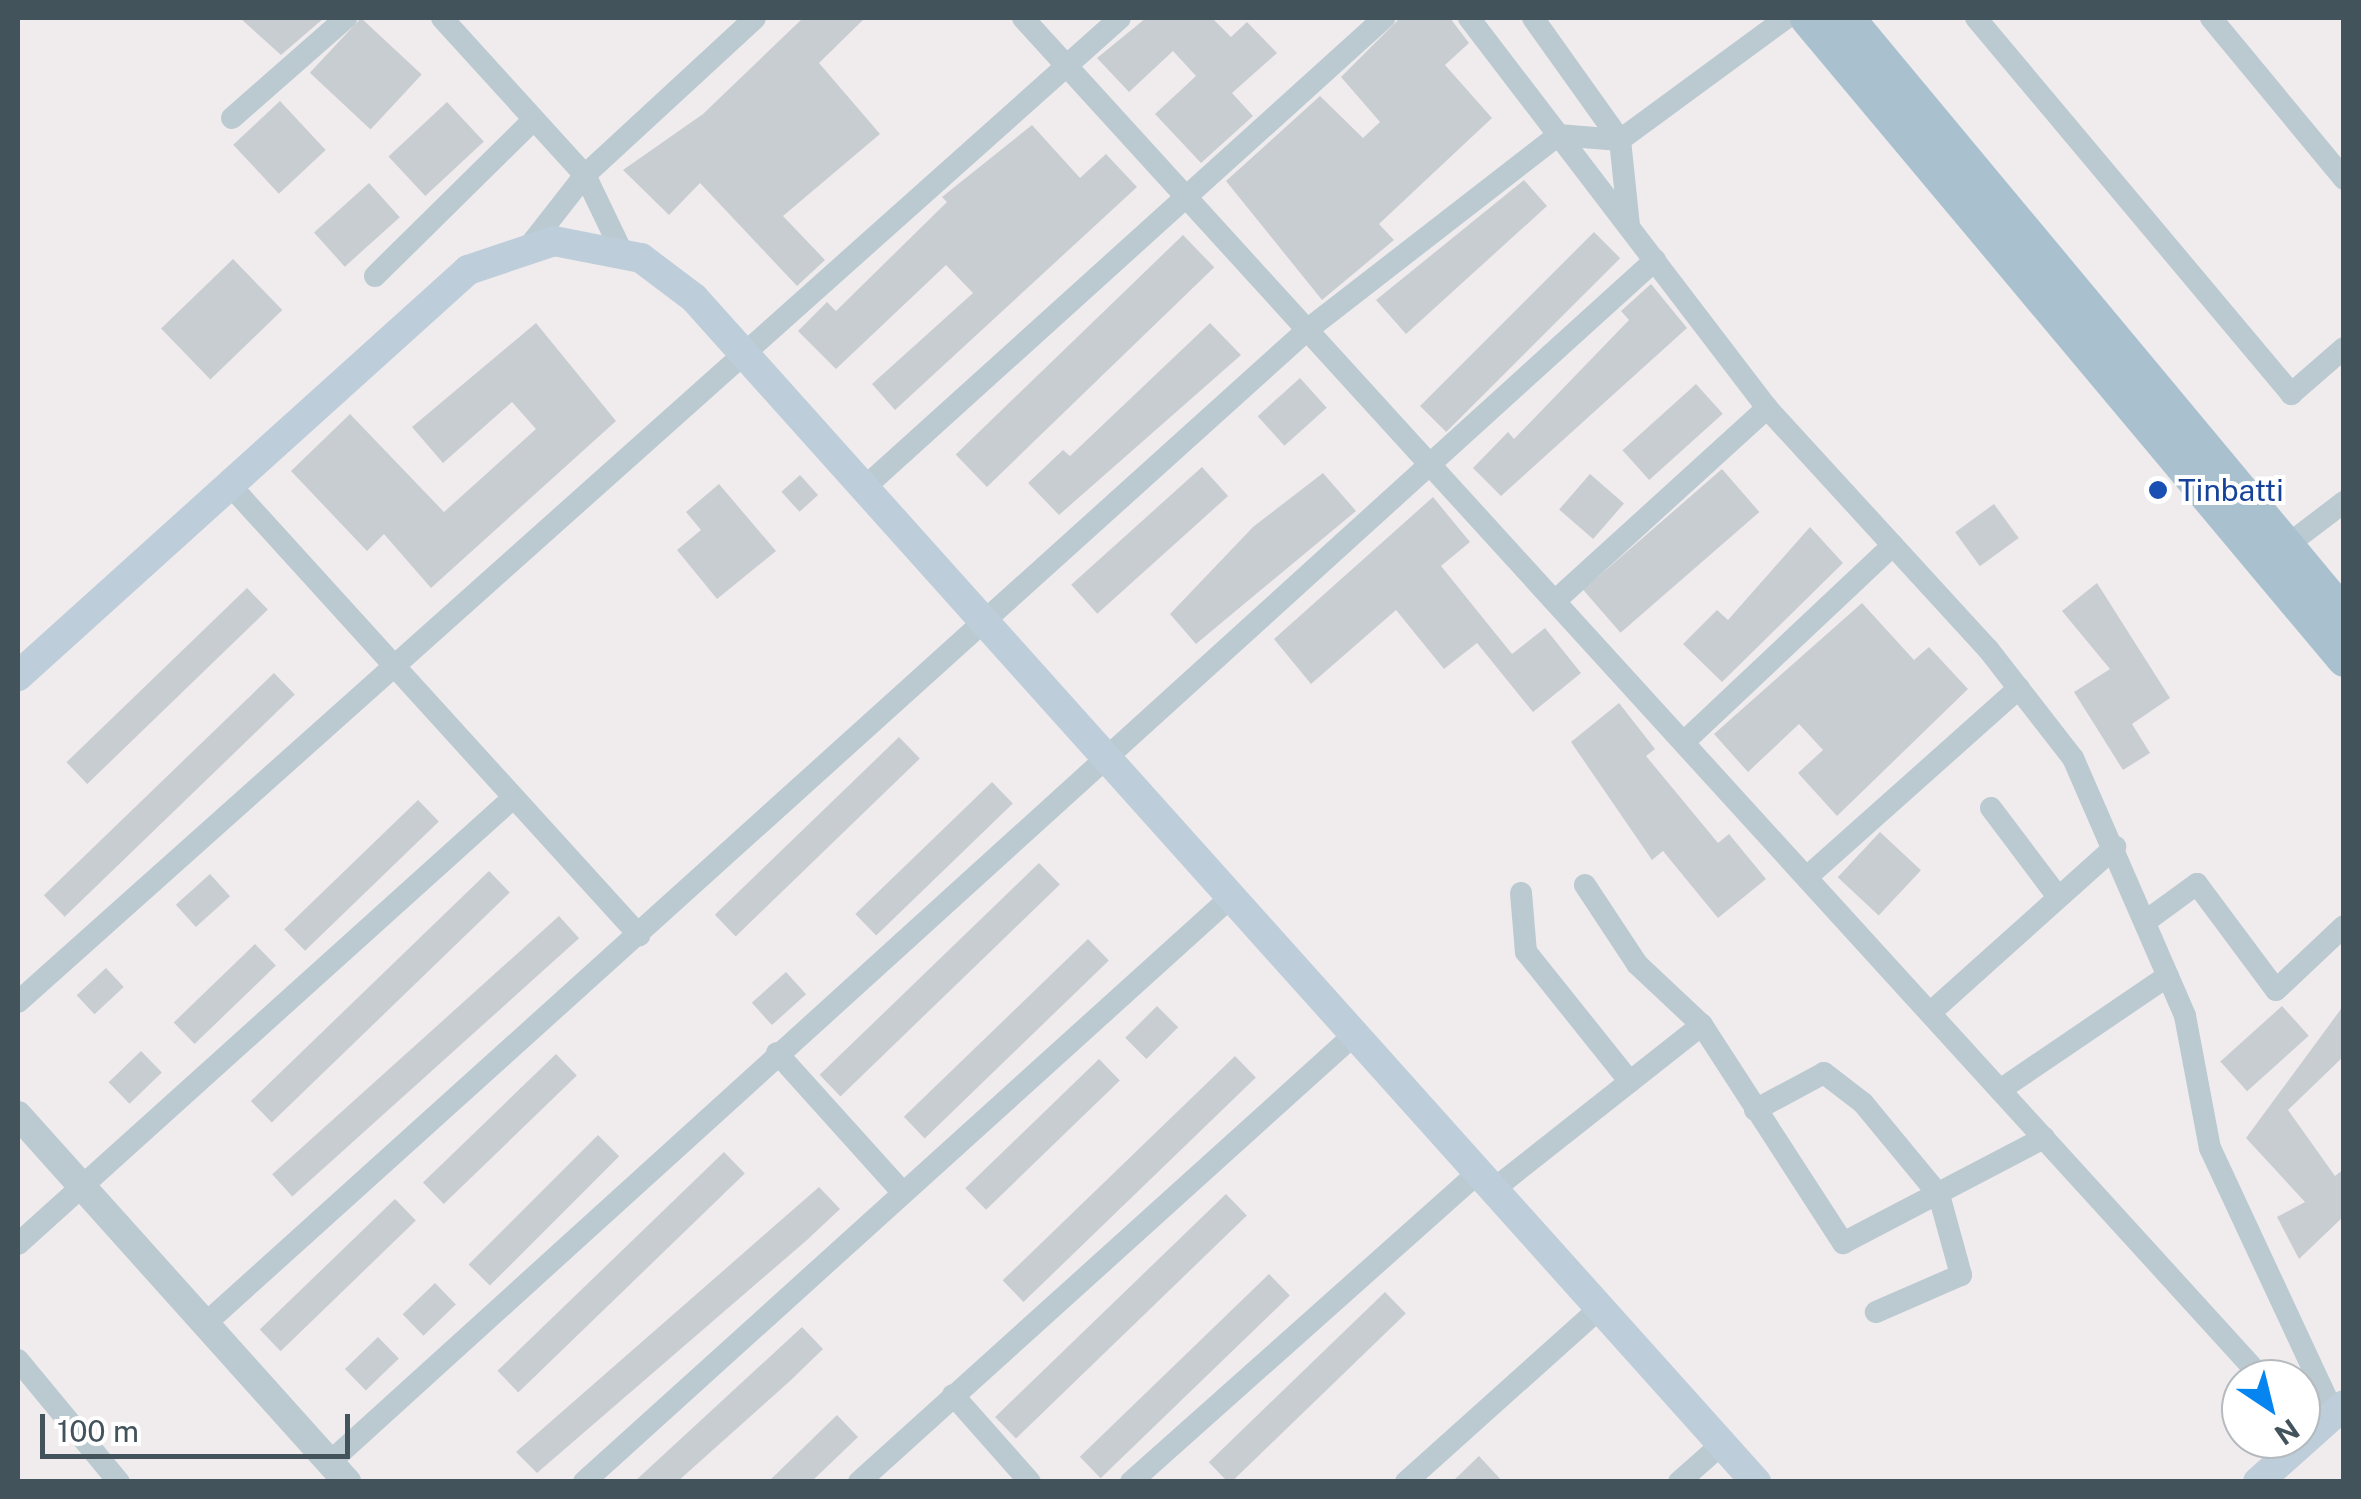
<!DOCTYPE html>
<style>
body{margin:0}
#map{position:relative;width:2361px;height:1499px;overflow:hidden;background:#f0eced;font-family:"Public Sans",sans-serif}
div>[style]{position:absolute}
.building>*{inset:0;background:#c8cdd2;transform-origin:0 0}
.minor>*{height:22px;margin:-11px;padding:0 11px;transform-origin:11px;border-radius:11px;background:#bbcad1}
.tertiary>*{height:28px;margin:-14px;padding:0 14px;transform-origin:14px;border-radius:14px;background:#bbcad1}
.secondary>*{height:30px;margin:-15px;padding:0 15px;transform-origin:15px;border-radius:15px;background:#bdcdd9}
.primary>*{height:35px;margin:-17.5px;padding:0 17.5px;transform-origin:17.5px;border-radius:17.5px;background:#a9c0cf}
.dots>*{width:28px;height:28px;translate:-50% -50%;box-sizing:border-box;border:5px solid #fff;border-radius:50%}
span{translate:-50% -50%;white-space:nowrap;text-align:center;line-height:1.15;-webkit-text-stroke:8px #fff;paint-order:stroke}
.transit-label{font-size:30px;color:#164399}
.left{translate:0 -50%;text-align:left}
.frame{position:absolute;inset:0;border:20px solid #43535c;pointer-events:none}
.north{position:absolute;left:2221px;top:1359px;width:100px;height:100px;box-sizing:border-box;background:#fff;border:2px solid #b4babe;border-radius:50%;rotate:145deg;font-size:28px;font-weight:700;line-height:40px;text-align:center;color:#43535c}
.north::after{content:'';display:block;margin:auto;width:35px;height:45px;background:#0685f1;clip-path:polygon(50% 0,100% 100%,50% 72%,0 100%)}
.scale{position:absolute;left:40px;top:1414px;width:310px;height:45px;box-sizing:border-box;border:5px solid #43535c;border-top:0;padding-left:12px;font-size:30px;line-height:35px;white-space:nowrap;color:#43535c;-webkit-text-stroke:8px #fff;paint-order:stroke}
</style>
<div id="map">
<div class="building">
<div style="clip-path:polygon(240px 18px,324px 18px,281px 55px)"></div>
<div style="left:361px;top:18px;width:83px;height:75px;rotate:43deg"></div>
<div style="clip-path:polygon(803px 18px,865px 18px,819px 63px,880px 134px,783px 216px,825px 260px,797px 286px,700px 183px,669px 215px,623px 170px,703px 114px)"></div>
<div style="clip-path:polygon(1146px 18px,1212px 18px,1231px 37px,1247px 22px,1277px 53px,1232px 93px,1253px 116px,1201px 163px,1155px 114px,1196px 76px,1173px 51px,1129px 92px,1097px 58px)"></div>
<div style="clip-path:polygon(1400px 18px,1450px 18px,1469px 43px,1445px 65px,1492px 118px,1379px 224px,1394px 240px,1322px 300px,1226px 181px,1320px 96px,1363px 138px,1380px 122px,1341px 77px)"></div>
<div style="left:280px;top:101px;width:67px;height:64px;rotate:47deg"></div>
<div style="left:447px;top:102px;width:54px;height:80px;rotate:47deg"></div>
<div style="clip-path:polygon(1032px 125px,1080px 178px,1106px 154px,1137px 187px,895px 410px,872px 384px,973px 293px,946px 265px,836px 369px,798px 331px,827px 302px,836px 311px,947px 202px,942px 197px)"></div>
<div style="clip-path:polygon(1524px 180px,1547px 206px,1406px 334px,1376px 300px)"></div>
<div style="left:369px;top:183px;width:46px;height:74px;rotate:48deg"></div>
<div style="left:1594px;top:232px;width:37px;height:246px;rotate:45deg"></div>
<div style="left:1183px;top:235px;width:45px;height:316px;rotate:46deg"></div>
<div style="left:233px;top:259px;width:71px;height:100px;rotate:46deg"></div>
<div style="clip-path:polygon(1651px 284px,1687px 328px,1501px 496px,1473px 468px,1508px 432px,1514px 439px,1629px 320px,1621px 311px)"></div>
<div style="clip-path:polygon(536px 323px,616px 421px,431px 588px,384px 534px,367px 551px,291px 471px,350px 414px,444px 512px,536px 429px,512px 402px,443px 463px,412px 427px)"></div>
<div style="clip-path:polygon(1210px 323px,1241px 355px,1059px 515px,1028px 483px,1063px 450px,1070px 456px)"></div>
<div style="left:1300px;top:378px;width:40px;height:57px;rotate:48deg"></div>
<div style="left:1696px;top:384px;width:40px;height:99px;rotate:48deg"></div>
<div style="left:1202px;top:467px;width:39px;height:176px;rotate:48deg"></div>
<div style="left:1722px;top:469px;width:57px;height:184px;rotate:49deg"></div>
<div style="clip-path:polygon(1323px 473px,1356px 511px,1196px 644px,1170px 614px,1253px 527px)"></div>
<div style="left:1590px;top:474px;width:45px;height:47px;rotate:41deg"></div>
<div style="left:800px;top:475px;width:27px;height:25px;rotate:48deg"></div>
<div style="clip-path:polygon(719px 484px,776px 551px,717px 599px,677px 550px,701px 530px,686px 512px)"></div>
<div style="clip-path:polygon(1433px 497px,1470px 542px,1441px 566px,1512px 654px,1545px 628px,1581px 673px,1533px 712px,1477px 643px,1444px 669px,1396px 610px,1311px 684px,1274px 639px)"></div>
<div style="left:1994px;top:504px;width:42px;height:48px;rotate:54deg"></div>
<div style="clip-path:polygon(1810px 527px,1843px 563px,1722px 682px,1683px 644px,1717px 610px,1728px 620px)"></div>
<div style="clip-path:polygon(2097px 583px,2170px 698px,2132px 724px,2150px 753px,2123px 770px,2074px 692px,2110px 669px,2062px 611px)"></div>
<div style="left:247px;top:588px;width:30px;height:251px;rotate:46deg"></div>
<div style="clip-path:polygon(1862px 603px,1914px 660px,1929px 647px,1968px 689px,1837px 816px,1798px 773px,1823px 750px,1799px 724px,1748px 772px,1714px 734px)"></div>
<div style="left:274px;top:673px;width:30px;height:320px;rotate:46deg"></div>
<div style="clip-path:polygon(1619px 703px,1655px 749px,1646px 756px,1718px 843px,1729px 834px,1766px 879px,1718px 918px,1663px 851px,1652px 860px,1571px 742px)"></div>
<div style="left:899px;top:737px;width:30px;height:256px;rotate:46deg"></div>
<div style="left:992px;top:782px;width:30px;height:190px;rotate:46deg"></div>
<div style="left:418px;top:800px;width:30px;height:186px;rotate:46deg"></div>
<div style="left:1880px;top:832px;width:56px;height:62px;rotate:43deg"></div>
<div style="left:1039px;top:863px;width:30px;height:305px;rotate:46deg"></div>
<div style="left:489px;top:871px;width:30px;height:331px;rotate:46deg"></div>
<div style="left:210px;top:874px;width:30px;height:46px;rotate:48deg"></div>
<div style="left:559px;top:916px;width:30px;height:386px;rotate:48deg"></div>
<div style="left:1088px;top:939px;width:30px;height:256px;rotate:46deg"></div>
<div style="left:255px;top:944px;width:30px;height:113px;rotate:46deg"></div>
<div style="left:106px;top:968px;width:26px;height:40px;rotate:47deg"></div>
<div style="left:786px;top:972px;width:30px;height:46px;rotate:48deg"></div>
<div style="clip-path:polygon(2344px 1005px,2344px 1056px,2288px 1110px,2335px 1176px,2344px 1169px,2344px 1216px,2299px 1259px,2277px 1217px,2305px 1202px,2246px 1138px)"></div>
<div style="left:1157px;top:1006px;width:30px;height:45px;rotate:45deg"></div>
<div style="left:2282px;top:1006px;width:40px;height:83px;rotate:48deg"></div>
<div style="left:141px;top:1051px;width:30px;height:45px;rotate:46deg"></div>
<div style="left:556px;top:1054px;width:30px;height:185px;rotate:46deg"></div>
<div style="left:1235px;top:1056px;width:30px;height:323px;rotate:46deg"></div>
<div style="left:1099px;top:1059px;width:30px;height:186px;rotate:46deg"></div>
<div style="left:598px;top:1135px;width:30px;height:183px;rotate:45deg"></div>
<div style="left:724px;top:1152px;width:30px;height:315px;rotate:46deg"></div>
<div style="clip-path:polygon(819px 1187px,840px 1209px,807px 1240px,537px 1473px,516px 1452px)"></div>
<div style="left:1226px;top:1194px;width:30px;height:321px;rotate:46deg"></div>
<div style="left:395px;top:1199px;width:30px;height:188px;rotate:46deg"></div>
<div style="left:1269px;top:1274px;width:30px;height:263px;rotate:46deg"></div>
<div style="left:435px;top:1283px;width:30px;height:45px;rotate:46deg"></div>
<div style="left:1385px;top:1292px;width:30px;height:245px;rotate:46deg"></div>
<div style="clip-path:polygon(802px 1327px,823px 1349px,790px 1381px,677px 1482px,634px 1482px)"></div>
<div style="left:378px;top:1337px;width:30px;height:46px;rotate:46deg"></div>
<div style="clip-path:polygon(837px 1415px,858px 1437px,811px 1482px,768px 1482px)"></div>
<div style="clip-path:polygon(1479px 1456px,1503px 1482px,1452px 1482px)"></div>
</div>
<div class="minor">
<div style="left:442px;top:18px;width:212px;rotate:47.7deg"></div>
<div style="left:585px;top:175px;width:83px;rotate:64.4deg"></div>
<div style="left:1023px;top:18px;width:1841px;rotate:47.66deg"></div>
<div style="left:1469px;top:18px;width:491px;rotate:52.6deg"></div>
<div style="left:1767px;top:408px;width:327px;rotate:47.5deg"></div>
<div style="left:1988px;top:649px;width:138px;rotate:52.1deg"></div>
<div style="left:2073px;top:758px;width:281px;rotate:66.5deg"></div>
<div style="left:2185px;top:1016px;width:134px;rotate:79.3deg"></div>
<div style="left:2210px;top:1148px;width:293px;rotate:65deg"></div>
<div style="left:1533px;top:18px;width:150px;rotate:54.5deg"></div>
<div style="left:1620px;top:140px;width:86px;rotate:84deg"></div>
<div style="left:1976px;top:18px;width:491px;rotate:50deg"></div>
<div style="left:2291px;top:394px;width:70px;rotate:-41deg"></div>
<div style="left:2211px;top:18px;width:209px;rotate:50.4deg"></div>
<div style="left:232px;top:118px;width:152px;rotate:-41.3deg"></div>
<div style="left:531px;top:244px;width:88px;rotate:-52deg"></div>
<div style="left:585px;top:175px;width:231px;rotate:-42.7deg"></div>
<div style="left:375px;top:276px;width:222px;rotate:-44.6deg"></div>
<div style="left:229px;top:484px;width:610px;rotate:47.73deg"></div>
<div style="left:865px;top:487px;width:700px;rotate:-42.1deg"></div>
<div style="left:2286px;top:546px;width:73px;rotate:-37.2deg"></div>
<div style="left:1555px;top:601px;width:287px;rotate:-42.3deg"></div>
<div style="left:1684px;top:742px;width:287px;rotate:-43.3deg"></div>
<div style="left:1991px;top:808px;width:111px;rotate:53deg"></div>
<div style="left:1807px;top:877px;width:284px;rotate:-41.7deg"></div>
<div style="left:1585px;top:885px;width:95px;rotate:56.6deg"></div>
<div style="left:1637px;top:964px;width:89px;rotate:43.2deg"></div>
<div style="left:1702px;top:1025px;width:260px;rotate:57.1deg"></div>
<div style="left:1843px;top:1243px;width:227px;rotate:-27.6deg"></div>
<div style="left:1521px;top:893px;width:59px;rotate:85.2deg"></div>
<div style="left:1526px;top:952px;width:166px;rotate:51.3deg"></div>
<div style="left:2146px;top:921px;width:63px;rotate:-36deg"></div>
<div style="left:2197px;top:884px;width:132px;rotate:53.3deg"></div>
<div style="left:2276px;top:990px;width:93px;rotate:-43.3deg"></div>
<div style="left:18px;top:1002px;width:1477px;rotate:-41.76deg"></div>
<div style="left:1930px;top:1013px;width:249px;rotate:-41.9deg"></div>
<div style="left:777px;top:1053px;width:188px;rotate:48deg"></div>
<div style="left:2000px;top:1090px;width:203px;rotate:-34.2deg"></div>
<div style="left:1755px;top:1110px;width:78px;rotate:-28.2deg"></div>
<div style="left:1824px;top:1073px;width:49px;rotate:37.6deg"></div>
<div style="left:1863px;top:1103px;width:119px;rotate:50.4deg"></div>
<div style="left:1939px;top:1195px;width:83px;rotate:74.6deg"></div>
<div style="left:1961px;top:1275px;width:93px;rotate:156.5deg"></div>
<div style="left:1494px;top:1189px;width:265px;rotate:-38.3deg"></div>
<div style="left:18px;top:1244px;width:666px;rotate:-42.02deg"></div>
<div style="left:205px;top:1324px;width:1484px;rotate:-42.05deg"></div>
<div style="left:1307px;top:330px;width:318px;rotate:-37.8deg"></div>
<div style="left:1558px;top:135px;width:62px;rotate:4.6deg"></div>
<div style="left:1620px;top:140px;width:206px;rotate:-36.3deg"></div>
<div style="left:18px;top:1360px;width:158px;rotate:50.4deg"></div>
<div style="left:953px;top:1395px;width:116px;rotate:48.5deg"></div>
<div style="left:330px;top:1462px;width:1789px;rotate:-42.21deg"></div>
<div style="left:584px;top:1482px;width:874px;rotate:-42.12deg"></div>
<div style="left:859px;top:1482px;width:668px;rotate:-42.09deg"></div>
<div style="left:1131px;top:1482px;width:466px;rotate:-41.7deg"></div>
<div style="left:1406px;top:1482px;width:261px;rotate:-41.9deg"></div>
<div style="left:1679px;top:1482px;width:57px;rotate:-41.5deg"></div>
</div>
<div class="tertiary">
<div style="left:18px;top:1115px;width:493px;rotate:48.1deg"></div>
</div>
<div class="secondary">
<div style="left:18px;top:676px;width:606px;rotate:-42.06deg"></div>
<div style="left:468px;top:270px;width:91px;rotate:-18.6deg"></div>
<div style="left:554px;top:241px;width:89px;rotate:11.1deg"></div>
<div style="left:641px;top:258px;width:66px;rotate:37deg"></div>
<div style="left:694px;top:298px;width:1591px;rotate:48.11deg"></div>
<div style="left:2258px;top:1482px;width:115px;rotate:-41.8deg"></div>
</div>
<div class="primary">
<div style="left:1807px;top:18px;width:836px;rotate:50.05deg"></div>
<div style="left:1847px;top:18px;width:777px;rotate:50.22deg"></div>
</div>
<div class="dots">
<div style="left:2158px;top:490px;background:#1a4fb4"></div>
</div>
<div class="transit-label">
<span class="left" style="left:2178px;top:490px">Tinbatti</span>
</div>
<div class="frame"></div>
<div class="north">N</div>
<div class="scale">100 m</div>
</div>
